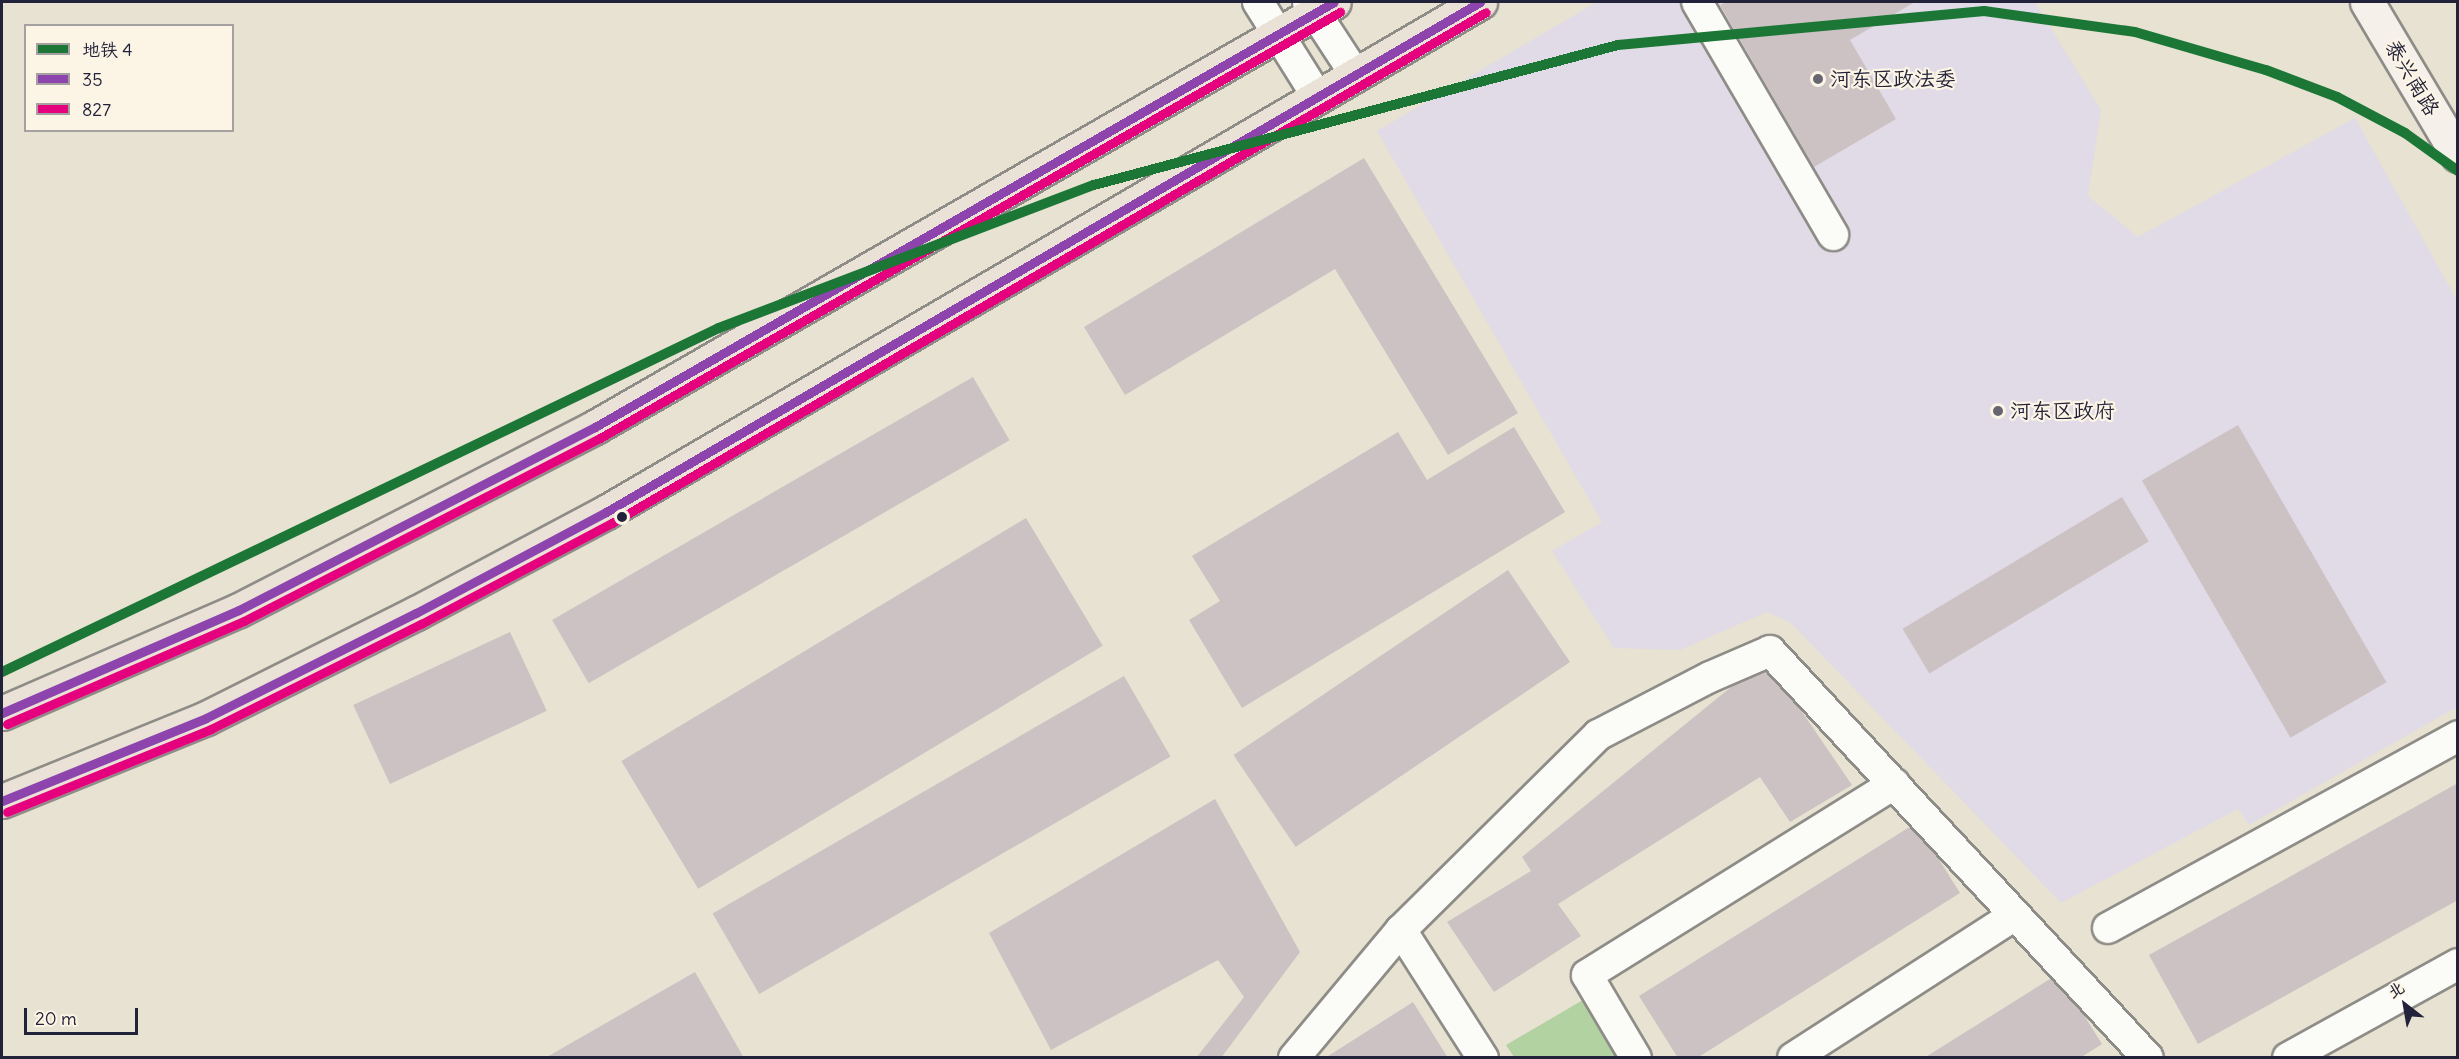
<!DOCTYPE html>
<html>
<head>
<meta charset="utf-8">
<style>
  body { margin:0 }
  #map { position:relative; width:2459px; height:1059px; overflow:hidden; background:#e7e2d1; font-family:Delius,"LXGW WenKai TC",sans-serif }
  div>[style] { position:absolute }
  .built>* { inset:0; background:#e0dbe6 }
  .green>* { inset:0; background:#b2d2a2 }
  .building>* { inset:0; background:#ccc2c3; transform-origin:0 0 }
  .roads { filter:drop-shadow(2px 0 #8e8c87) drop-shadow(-2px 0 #8e8c87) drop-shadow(0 2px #8e8c87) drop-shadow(0 -2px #8e8c87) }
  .street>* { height:30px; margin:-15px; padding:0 15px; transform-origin:15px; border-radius:15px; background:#fbfbf8 }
  .secondary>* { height:33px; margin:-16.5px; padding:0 16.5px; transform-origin:16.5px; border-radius:16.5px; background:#f5f0ea }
  .primary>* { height:33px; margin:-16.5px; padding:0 16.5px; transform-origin:16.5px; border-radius:16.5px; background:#eae2d6 }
  .bus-1>* { height:9px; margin:-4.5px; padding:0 4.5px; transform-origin:4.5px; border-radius:4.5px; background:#8e44ad }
  .bus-2>* { height:9px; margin:-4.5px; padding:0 4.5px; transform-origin:4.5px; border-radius:4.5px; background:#e5007d }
  .metro-1>* { height:10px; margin:-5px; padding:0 5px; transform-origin:5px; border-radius:5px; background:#1c7736 }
  .dots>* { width:16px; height:16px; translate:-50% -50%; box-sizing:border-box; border:3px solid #fcf5e5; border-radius:50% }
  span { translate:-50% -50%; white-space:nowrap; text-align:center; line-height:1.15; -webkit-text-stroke:4.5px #fcf5e5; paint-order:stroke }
  .street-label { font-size:21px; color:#22223b }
  .poi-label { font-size:21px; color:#22223b }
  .left { translate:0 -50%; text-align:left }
  .frame { position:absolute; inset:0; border:3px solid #22223b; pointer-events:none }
  .legend { position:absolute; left:24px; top:24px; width:210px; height:108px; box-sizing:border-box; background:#fcf5e5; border:2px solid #a5a1a1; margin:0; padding:8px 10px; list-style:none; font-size:18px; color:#22223b }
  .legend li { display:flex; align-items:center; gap:12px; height:30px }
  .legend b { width:30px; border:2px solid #a5a1a1 }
  .north { position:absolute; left:2375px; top:975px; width:60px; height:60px; -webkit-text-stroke:4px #fcf5e5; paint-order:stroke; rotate:329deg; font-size:16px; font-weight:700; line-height:24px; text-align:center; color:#22223b }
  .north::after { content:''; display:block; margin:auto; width:21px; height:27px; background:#22223b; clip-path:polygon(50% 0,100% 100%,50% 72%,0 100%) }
  .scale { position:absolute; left:24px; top:1008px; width:114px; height:27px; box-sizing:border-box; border:3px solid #22223b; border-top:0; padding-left:8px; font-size:18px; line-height:21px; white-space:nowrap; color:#22223b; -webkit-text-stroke:4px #fcf5e5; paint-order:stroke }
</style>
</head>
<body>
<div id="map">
  <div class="built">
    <div style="clip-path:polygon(1597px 2px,2035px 2px,2101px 110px,2088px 196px,2138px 237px,2355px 118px,2457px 300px,2457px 707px,2249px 825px,2238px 809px,2061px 903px,1791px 623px,1767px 612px,1680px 650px,1614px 648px,1552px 551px,1602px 522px,1377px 131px)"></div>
  </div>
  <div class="green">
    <div style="clip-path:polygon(1588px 997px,1626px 1057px,1514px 1057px,1506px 1045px)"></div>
  </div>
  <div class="building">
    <div style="clip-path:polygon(1727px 2px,1915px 2px,1850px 40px,1896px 119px,1814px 167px,1720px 5px)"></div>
    <div style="clip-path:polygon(1364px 158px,1518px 413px,1448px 455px,1335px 269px,1125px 395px,1084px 327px)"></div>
    <div style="left:973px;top:377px;width:73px;height:486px;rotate:60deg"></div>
    <div style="left:2238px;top:425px;width:297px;height:111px;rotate:60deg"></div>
    <div style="clip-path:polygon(1514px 427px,1565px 512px,1242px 708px,1189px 620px,1220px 601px,1192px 556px,1398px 432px,1427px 480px)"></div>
    <div style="left:2122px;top:497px;width:52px;height:256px;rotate:59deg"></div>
    <div style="left:1026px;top:518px;width:149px;height:472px;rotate:59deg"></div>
    <div style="left:1508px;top:570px;width:111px;height:331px;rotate:56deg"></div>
    <div style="left:510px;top:632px;width:87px;height:173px;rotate:65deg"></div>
    <div style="clip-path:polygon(1770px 665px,1852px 785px,1790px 822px,1760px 777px,1558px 904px,1581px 936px,1494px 992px,1447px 922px,1531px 871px,1522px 857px,1736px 683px)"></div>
    <div style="left:1124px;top:676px;width:93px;height:475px;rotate:60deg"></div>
    <div style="clip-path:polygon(2458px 783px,2458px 900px,2198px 1044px,2149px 955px)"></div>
    <div style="clip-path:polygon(1215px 799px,1300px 952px,1221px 1058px,1196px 1058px,1244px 997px,1218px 960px,1051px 1050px,989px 933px)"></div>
    <div style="clip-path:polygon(1916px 823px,1960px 893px,1697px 1058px,1678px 1058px,1639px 996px)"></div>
    <div style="clip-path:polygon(695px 972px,744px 1058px,545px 1058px)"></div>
    <div style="clip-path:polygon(2058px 974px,2102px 1044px,2080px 1058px,1924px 1058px)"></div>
    <div style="clip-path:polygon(1413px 1002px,1448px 1058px,1325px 1058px)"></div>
  </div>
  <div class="roads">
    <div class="street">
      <div style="left:1258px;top:2px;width:111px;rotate:57.9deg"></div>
      <div style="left:1308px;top:2px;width:86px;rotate:56.9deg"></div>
      <div style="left:1697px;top:2px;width:270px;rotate:59.7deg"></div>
      <div style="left:2108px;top:928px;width:399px;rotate:-28.7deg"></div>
      <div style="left:1401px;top:930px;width:152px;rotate:57.4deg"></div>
      <div style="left:1294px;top:1058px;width:167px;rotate:-50.1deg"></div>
      <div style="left:1401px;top:930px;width:277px;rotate:-44.7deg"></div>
      <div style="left:1598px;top:735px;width:126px;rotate:-27.4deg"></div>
      <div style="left:1710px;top:677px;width:65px;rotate:-23.4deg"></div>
      <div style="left:1770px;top:651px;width:555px;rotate:47.12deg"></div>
      <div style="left:1636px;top:1058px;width:96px;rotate:-120.6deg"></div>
      <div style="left:1587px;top:975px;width:362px;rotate:-31.9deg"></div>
      <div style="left:1793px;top:1058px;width:264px;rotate:-32.8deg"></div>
      <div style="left:2288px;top:1058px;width:194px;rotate:-28.9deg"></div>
    </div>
    <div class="secondary">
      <div style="left:2367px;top:2px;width:178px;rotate:59.3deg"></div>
    </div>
    <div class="primary">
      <div style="left:2px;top:713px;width:258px;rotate:-23.5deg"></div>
      <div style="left:239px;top:610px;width:400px;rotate:-27.2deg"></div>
      <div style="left:595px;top:427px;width:852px;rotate:-29.9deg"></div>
      <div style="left:2px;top:801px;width:220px;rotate:-22.1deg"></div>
      <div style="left:206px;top:718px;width:235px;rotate:-26.6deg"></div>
      <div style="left:416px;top:613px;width:215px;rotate:-28deg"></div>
      <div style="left:606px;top:512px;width:1012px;rotate:-30.26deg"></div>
    </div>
  </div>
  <div class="bus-1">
    <div style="left:2px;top:713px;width:258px;rotate:-23.5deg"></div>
    <div style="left:239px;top:610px;width:400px;rotate:-27.2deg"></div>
    <div style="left:595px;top:427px;width:852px;rotate:-29.9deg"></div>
    <div style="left:2px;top:801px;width:220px;rotate:-22.1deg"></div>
    <div style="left:206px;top:718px;width:235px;rotate:-26.6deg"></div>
    <div style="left:416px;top:613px;width:215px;rotate:-28deg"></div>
    <div style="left:606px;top:512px;width:1012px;rotate:-30.26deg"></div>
  </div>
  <div class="bus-2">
    <div style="left:7px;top:724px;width:258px;rotate:-23.5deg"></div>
    <div style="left:244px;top:621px;width:400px;rotate:-27.2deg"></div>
    <div style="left:600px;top:438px;width:854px;rotate:-29.93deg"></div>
    <div style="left:7px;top:812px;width:220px;rotate:-22.1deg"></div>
    <div style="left:211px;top:729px;width:235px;rotate:-26.6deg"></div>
    <div style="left:421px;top:624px;width:216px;rotate:-27.9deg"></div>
    <div style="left:612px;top:523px;width:1012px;rotate:-30.31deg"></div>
  </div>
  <div class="metro-1">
    <div style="left:2px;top:672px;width:795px;rotate:-25.63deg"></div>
    <div style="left:719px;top:328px;width:401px;rotate:-20.9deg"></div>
    <div style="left:1094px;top:185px;width:542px;rotate:-14.96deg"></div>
    <div style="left:1618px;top:45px;width:368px;rotate:-5.3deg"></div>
    <div style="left:1984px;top:11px;width:152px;rotate:7.9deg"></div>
    <div style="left:2135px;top:32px;width:136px;rotate:16.2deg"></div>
    <div style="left:2266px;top:70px;width:76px;rotate:20.8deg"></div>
    <div style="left:2337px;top:97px;width:77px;rotate:27.9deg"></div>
    <div style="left:2405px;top:133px;width:65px;rotate:35.6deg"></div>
  </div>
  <div class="dots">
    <div style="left:1818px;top:79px;background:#676570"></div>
    <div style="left:1998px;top:411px;background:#676570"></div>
    <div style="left:622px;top:517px;background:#22223b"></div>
  </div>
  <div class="street-label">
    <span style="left:2412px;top:78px;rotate:59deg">泰兴南路</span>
  </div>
  <div class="poi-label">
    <span class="left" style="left:1830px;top:79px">河东区政法委</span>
    <span class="left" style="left:2010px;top:411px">河东区政府</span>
  </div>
  <div class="frame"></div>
  <ul class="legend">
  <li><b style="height:8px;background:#1c7736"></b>地铁 4</li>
  <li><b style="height:8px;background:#8e44ad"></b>35</li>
  <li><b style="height:8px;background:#e5007d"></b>827</li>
  </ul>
  <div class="north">北</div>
  <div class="scale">20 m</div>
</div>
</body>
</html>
